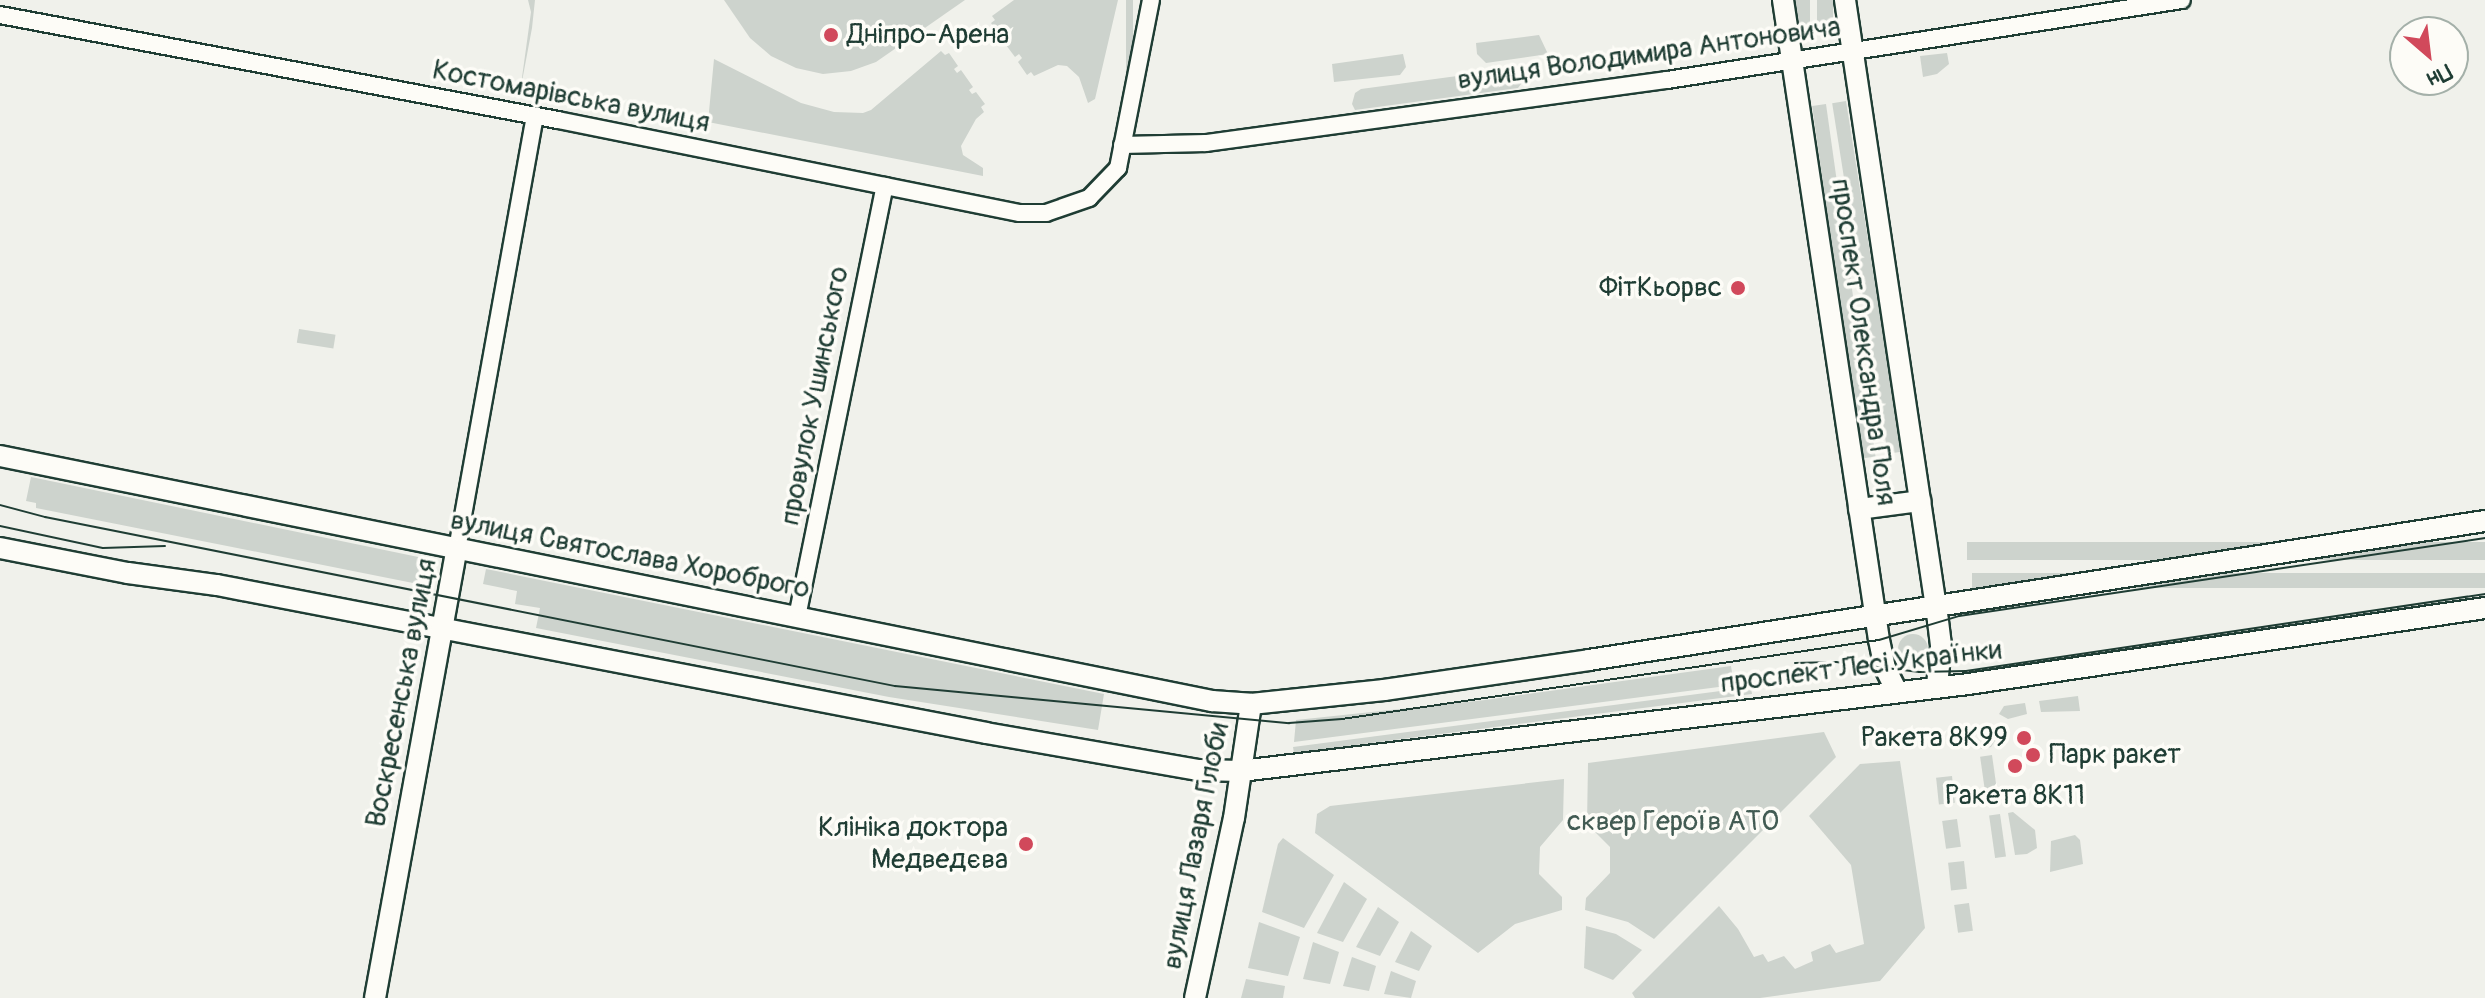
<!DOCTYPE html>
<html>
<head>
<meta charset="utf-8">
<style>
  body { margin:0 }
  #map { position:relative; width:2485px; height:998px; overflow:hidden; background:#f0f1eb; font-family:Pangolin,sans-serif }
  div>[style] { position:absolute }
  .green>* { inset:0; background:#cdd3cd; transform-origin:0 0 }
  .round { border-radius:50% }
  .roads { filter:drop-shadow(2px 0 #1f3d34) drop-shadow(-2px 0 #1f3d34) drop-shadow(0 2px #1f3d34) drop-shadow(0 -2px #1f3d34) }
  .minor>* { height:16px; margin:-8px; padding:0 8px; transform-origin:8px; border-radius:8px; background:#fdfcf7 }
  .major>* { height:20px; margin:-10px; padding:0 10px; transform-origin:10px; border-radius:10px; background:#fdfcf7 }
  .tram>* { height:2px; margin:-1px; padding:0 1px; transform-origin:1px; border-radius:1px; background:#1f3d34 }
  .dots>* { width:22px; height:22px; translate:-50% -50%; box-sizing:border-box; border:4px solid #fdfcf7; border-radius:50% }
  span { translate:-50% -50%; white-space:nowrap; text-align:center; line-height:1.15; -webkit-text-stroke:7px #fdfcf7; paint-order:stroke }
  .poi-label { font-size:28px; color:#1f3d34 }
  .left { translate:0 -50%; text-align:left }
  .right { translate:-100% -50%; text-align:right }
  .street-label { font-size:28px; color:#1f3d34 }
  .park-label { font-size:28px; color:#425b53 }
  .north { position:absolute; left:2389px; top:16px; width:80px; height:80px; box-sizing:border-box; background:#fdfcf7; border:2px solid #a4b0a9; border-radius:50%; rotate:152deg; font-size:22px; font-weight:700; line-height:32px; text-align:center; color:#1f3d34 }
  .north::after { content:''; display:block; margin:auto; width:28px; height:36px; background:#d1495b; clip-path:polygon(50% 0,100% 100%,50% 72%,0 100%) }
</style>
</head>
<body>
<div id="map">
  <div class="green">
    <div style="clip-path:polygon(528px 0,535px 0,532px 28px,520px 92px,531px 12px)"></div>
    <div style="clip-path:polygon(724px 0,965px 0,876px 62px,851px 71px,823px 74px,796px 68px,771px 56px,750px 38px)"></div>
    <div style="clip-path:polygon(1014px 0,1118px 0,1095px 99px,1088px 103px,1079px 77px,1067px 66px,1058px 65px,1034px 76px,1031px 72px,1027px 75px,1018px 62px,1022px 58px,1019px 54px,1015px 57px,1003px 41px,1008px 38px,1005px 34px,1000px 36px,991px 23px,995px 20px,992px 16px)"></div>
    <div style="left:1126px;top:0;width:7px;height:87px"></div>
    <div style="left:1794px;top:0;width:16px;height:30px"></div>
    <div style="left:1817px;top:0;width:16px;height:26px"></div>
    <div style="clip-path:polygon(1539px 35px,1548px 54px,1486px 63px,1477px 54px,1476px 43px)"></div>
    <div style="clip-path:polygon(941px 51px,945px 55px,949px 53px,958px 66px,954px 69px,957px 73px,961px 70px,973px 87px,969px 90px,972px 94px,976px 92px,985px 104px,981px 107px,984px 112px,976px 119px,961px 146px,963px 155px,983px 168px,983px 176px,708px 122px,714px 59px,801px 103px,834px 112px,863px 113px,871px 110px)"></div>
    <div style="clip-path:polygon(1947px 53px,1949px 64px,1937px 74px,1923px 77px,1920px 56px)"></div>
    <div style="clip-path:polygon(1403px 54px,1406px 67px,1400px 75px,1334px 82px,1332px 64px)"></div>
    <div style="clip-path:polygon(1509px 69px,1522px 74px,1524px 80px,1518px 88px,1355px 110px,1352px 104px,1355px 93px,1361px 89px)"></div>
    <div style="left:1846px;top:101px;width:355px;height:14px;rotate:81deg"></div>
    <div style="left:1826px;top:104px;width:356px;height:14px;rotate:82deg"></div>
    <div style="left:299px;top:329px;width:37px;height:14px;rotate:9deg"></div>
    <div style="clip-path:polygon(31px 477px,428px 559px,423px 585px,36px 508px,36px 503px,26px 501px)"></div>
    <div style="left:2485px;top:542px;width:18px;height:518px;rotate:90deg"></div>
    <div style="clip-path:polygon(486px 569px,1104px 694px,1098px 730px,889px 697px,536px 628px,540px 608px,515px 604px,517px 591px,483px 584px)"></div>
    <div style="left:2485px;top:573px;width:15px;height:513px;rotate:90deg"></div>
    <div class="round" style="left:1898px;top:634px;width:30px;height:30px"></div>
    <div style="clip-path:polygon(1731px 666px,1734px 685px,1294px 742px,1296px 720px,1485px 700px)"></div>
    <div style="clip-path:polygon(1751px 687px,1752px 694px,1294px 753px,1293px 747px)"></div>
    <div style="clip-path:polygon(2078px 696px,2080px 711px,2041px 712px,2039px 701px)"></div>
    <div style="clip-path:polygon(2025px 703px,2027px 714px,2008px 719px,1999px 714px,2004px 706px)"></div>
    <div style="clip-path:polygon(1991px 725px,2001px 731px,1991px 747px,1981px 749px,1979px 745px)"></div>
    <div style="clip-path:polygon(1824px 732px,1836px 757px,1654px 939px,1628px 922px,1585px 910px,1586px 898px,1610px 873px,1610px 847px,1587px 824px,1588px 763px)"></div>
    <div style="left:1992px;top:755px;width:34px;height:12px;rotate:82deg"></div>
    <div style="clip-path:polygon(1900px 761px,1925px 928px,1880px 981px,1760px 998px,1635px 998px,1632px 993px,1719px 906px,1738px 929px,1754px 957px,1763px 954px,1768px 962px,1784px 956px,1795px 969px,1813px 961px,1811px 952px,1830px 944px,1836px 953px,1864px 944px,1851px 865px,1809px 816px,1860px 764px)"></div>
    <div style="left:1952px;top:776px;width:27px;height:16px;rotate:84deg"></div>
    <div style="clip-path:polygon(1564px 779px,1563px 820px,1540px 847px,1539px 874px,1562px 897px,1562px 910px,1515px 924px,1478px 953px,1315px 833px,1317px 814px,1330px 806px)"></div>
    <div style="clip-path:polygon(2013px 812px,2035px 830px,2037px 848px,2027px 854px,2015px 855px,2008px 813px)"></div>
    <div style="left:2000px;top:814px;width:43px;height:11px;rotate:82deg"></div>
    <div style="left:1957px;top:819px;width:28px;height:15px;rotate:82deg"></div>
    <div style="clip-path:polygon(2075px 835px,2080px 840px,2083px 864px,2050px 872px,2051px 841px)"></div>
    <div style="clip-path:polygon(1283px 838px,1334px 875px,1304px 928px,1262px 912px,1278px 844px)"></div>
    <div style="left:1964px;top:861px;width:28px;height:16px;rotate:84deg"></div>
    <div style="clip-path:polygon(1344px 882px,1367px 899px,1343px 942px,1317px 933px)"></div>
    <div style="left:1969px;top:903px;width:28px;height:15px;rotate:82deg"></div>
    <div style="clip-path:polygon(1378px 907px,1399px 922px,1380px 956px,1356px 947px)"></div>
    <div style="clip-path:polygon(1259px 922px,1300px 937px,1288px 976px,1248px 968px)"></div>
    <div style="clip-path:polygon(1586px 926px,1616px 934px,1642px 950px,1613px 980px,1584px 968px)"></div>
    <div style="clip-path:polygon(1411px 931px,1432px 946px,1419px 971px,1395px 962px)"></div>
    <div style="clip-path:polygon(1313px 942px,1339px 952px,1330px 984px,1303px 979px)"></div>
    <div style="clip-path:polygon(1352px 957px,1376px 966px,1369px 991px,1343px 986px)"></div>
    <div style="clip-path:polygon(1391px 971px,1416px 981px,1411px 998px,1384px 994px)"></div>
    <div style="clip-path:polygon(1246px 979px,1285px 986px,1283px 998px,1241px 998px)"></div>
  </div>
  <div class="roads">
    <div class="minor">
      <div style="left:0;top:15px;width:568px;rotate:10.66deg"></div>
      <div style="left:558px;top:120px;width:471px;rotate:11.4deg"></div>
      <div style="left:1020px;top:213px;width:26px"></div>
      <div style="left:1046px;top:213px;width:46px;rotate:-19.2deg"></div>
      <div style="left:1089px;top:198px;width:42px;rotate:-46deg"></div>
      <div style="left:1118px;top:168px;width:171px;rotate:-78.9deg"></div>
      <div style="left:1122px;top:145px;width:84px;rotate:-1.4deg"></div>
      <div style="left:1206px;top:143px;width:465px;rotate:-7.8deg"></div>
      <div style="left:1667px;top:80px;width:521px;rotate:-8.83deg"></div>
      <div style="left:457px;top:549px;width:440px;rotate:-79.8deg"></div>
      <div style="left:797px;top:617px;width:440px;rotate:-78.5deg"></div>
    </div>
    <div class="major">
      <div style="left:1783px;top:0;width:647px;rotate:81.47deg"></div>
      <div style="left:1879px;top:640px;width:29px;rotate:78deg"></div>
      <div style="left:1885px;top:668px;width:25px;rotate:63deg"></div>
      <div style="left:1845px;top:0;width:628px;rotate:81.48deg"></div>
      <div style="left:1938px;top:621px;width:26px;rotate:83deg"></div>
      <div style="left:1941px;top:647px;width:39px;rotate:96deg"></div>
      <div style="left:0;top:456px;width:1237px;rotate:11.43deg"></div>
      <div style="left:1212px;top:701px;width:39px;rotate:4deg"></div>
      <div style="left:1251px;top:704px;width:134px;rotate:-6deg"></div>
      <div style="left:1384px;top:690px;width:207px;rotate:-8.3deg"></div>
      <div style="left:1589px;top:660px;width:907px;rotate:-8.82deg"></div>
      <div style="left:1859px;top:509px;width:62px;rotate:-7.5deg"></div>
      <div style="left:0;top:548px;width:130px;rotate:11.1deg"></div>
      <div style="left:128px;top:573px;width:90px;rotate:7.7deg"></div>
      <div style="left:217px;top:585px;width:783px;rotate:10.89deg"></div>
      <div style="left:986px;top:733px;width:216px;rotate:9.9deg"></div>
      <div style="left:1199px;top:770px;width:42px;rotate:1.4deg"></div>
      <div style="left:1241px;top:771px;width:732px;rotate:-6.82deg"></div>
      <div style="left:1968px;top:684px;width:523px;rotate:-8.36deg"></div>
      <div style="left:375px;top:998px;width:456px;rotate:-79.7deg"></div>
      <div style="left:1195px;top:998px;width:184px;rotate:-77.8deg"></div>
      <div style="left:1234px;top:818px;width:115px;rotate:-81.5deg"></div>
    </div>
  </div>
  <div class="tram">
    <div style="left:0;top:505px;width:47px;rotate:14.9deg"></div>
    <div style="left:45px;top:517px;width:867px;rotate:11.25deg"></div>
    <div style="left:895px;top:686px;width:396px;rotate:5.4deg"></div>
    <div style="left:1289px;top:723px;width:53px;rotate:-4.3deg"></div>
    <div style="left:1342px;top:719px;width:543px;rotate:-8.37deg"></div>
    <div style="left:1879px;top:640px;width:84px;rotate:-16.7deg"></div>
    <div style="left:1959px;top:616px;width:532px;rotate:-8.43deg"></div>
    <div style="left:0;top:526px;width:105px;rotate:12.1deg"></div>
    <div style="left:103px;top:548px;width:62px;rotate:-1.8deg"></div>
    <div style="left:1795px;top:663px;width:41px;rotate:-1.4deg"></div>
    <div style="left:1836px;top:662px;width:84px;rotate:6.9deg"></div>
    <div style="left:1919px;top:672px;width:47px;rotate:-1.2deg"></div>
    <div style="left:1966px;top:671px;width:525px;rotate:-8.44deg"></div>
  </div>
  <div class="dots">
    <div style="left:831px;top:35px;background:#d1495b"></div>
    <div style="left:1738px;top:288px;background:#d1495b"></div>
    <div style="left:2024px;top:738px;background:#d1495b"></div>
    <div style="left:2033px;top:755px;background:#d1495b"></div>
    <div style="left:2015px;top:766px;background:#d1495b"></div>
    <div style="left:1026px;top:844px;background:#d1495b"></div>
  </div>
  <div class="poi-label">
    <span class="left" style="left:847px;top:35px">Дніпро-Арена</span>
    <span class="right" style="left:1722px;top:288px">ФiтКьорвс</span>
    <span class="right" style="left:2008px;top:738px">Ракета 8К99</span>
    <span class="left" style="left:2049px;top:755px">Парк ракет</span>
    <span style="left:2015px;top:796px">Ракета 8К11</span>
    <span class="right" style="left:1008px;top:844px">Клініка доктора<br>Медведєва</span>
  </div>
  <div class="street-label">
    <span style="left:1649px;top:54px;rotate:-8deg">вулиця Володимира Антоновича</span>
    <span style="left:571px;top:97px;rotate:11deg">Костомарівська вулиця</span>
    <span style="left:1863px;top:342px;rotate:82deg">проспект Олександра Поля</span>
    <span style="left:815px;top:396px;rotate:-79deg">провулок Ушинського</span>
    <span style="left:630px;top:555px;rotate:11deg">вулиця Святослава Хороброго</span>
    <span style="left:1861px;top:667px;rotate:-7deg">проспект Лесі Українки</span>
    <span style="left:402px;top:693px;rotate:-79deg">Воскресенська вулиця</span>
    <span style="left:1196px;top:846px;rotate:-79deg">вулиця Лазаря Глоби</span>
  </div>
  <div class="park-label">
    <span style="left:1673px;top:822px">сквер Героїв АТО</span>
  </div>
  <div class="north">Пн</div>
</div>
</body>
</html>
